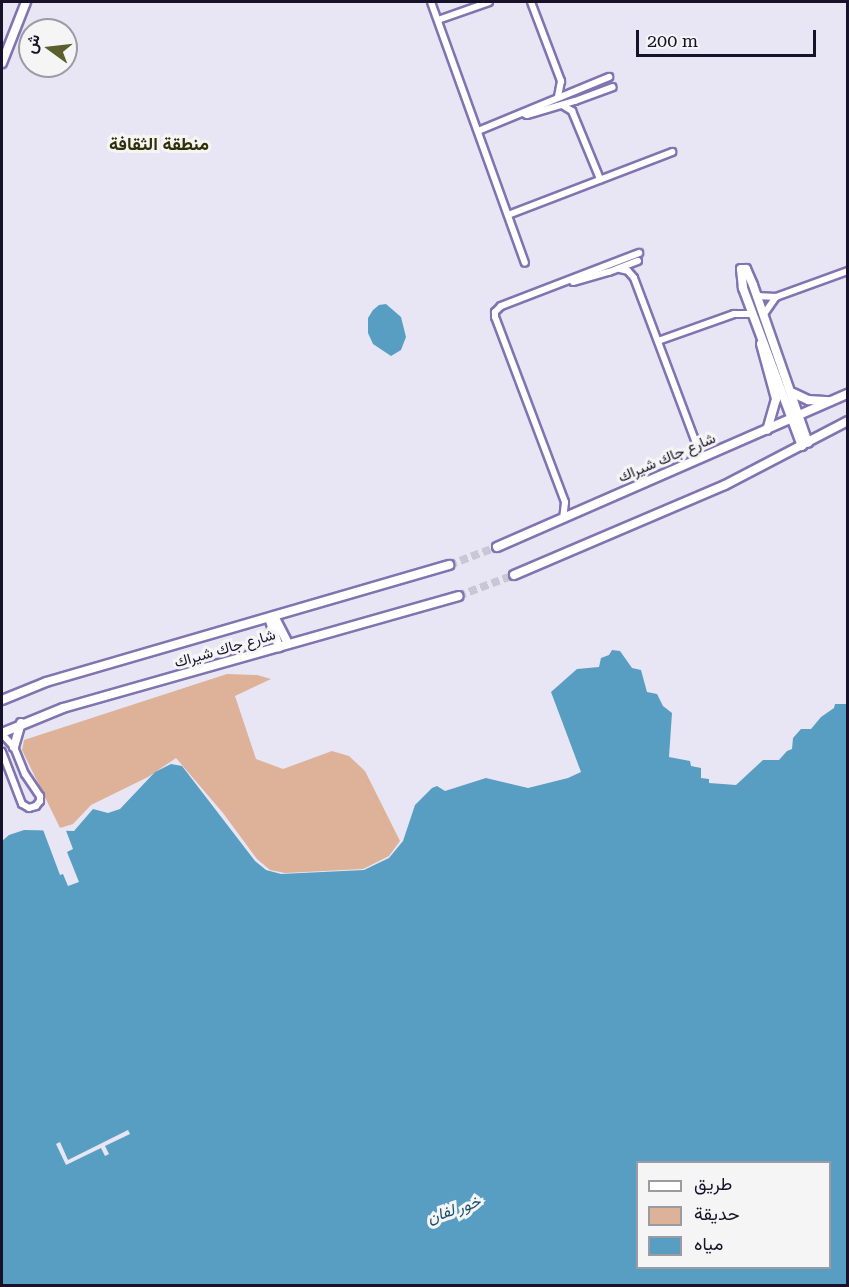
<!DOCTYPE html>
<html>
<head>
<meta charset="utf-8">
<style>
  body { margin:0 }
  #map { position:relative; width:849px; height:1287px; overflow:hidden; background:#e8e6f4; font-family:"Roboto Serif",Vazirmatn,serif }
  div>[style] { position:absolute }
  .green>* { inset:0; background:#ddb298 }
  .water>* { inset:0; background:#589ec2 }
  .pier>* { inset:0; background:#e8e6f4 }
  .tertiary-tunnel>* { height:8px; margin-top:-4px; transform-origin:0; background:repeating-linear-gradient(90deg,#c9c6d6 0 8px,transparent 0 12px) }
  .roads { filter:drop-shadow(2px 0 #8074b1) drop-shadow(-2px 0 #8074b1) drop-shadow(0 2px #8074b1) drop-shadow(0 -2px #8074b1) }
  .minor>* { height:6px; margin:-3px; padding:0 3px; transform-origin:3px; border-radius:3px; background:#fff }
  .tertiary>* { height:8px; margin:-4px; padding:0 4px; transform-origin:4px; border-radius:4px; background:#fff }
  span { translate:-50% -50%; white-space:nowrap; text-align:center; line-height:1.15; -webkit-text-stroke:6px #f5f5f5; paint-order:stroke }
  .street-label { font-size:15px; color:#171129 }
  .water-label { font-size:16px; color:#19506a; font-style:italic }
  .quarter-label { font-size:18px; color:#2e3006; font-weight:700 }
  .frame { position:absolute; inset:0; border:3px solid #171129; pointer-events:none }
  .legend { position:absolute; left:636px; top:1161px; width:195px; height:108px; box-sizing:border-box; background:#f5f5f5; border:2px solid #9c9aa3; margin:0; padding:8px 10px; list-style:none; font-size:18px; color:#171129 }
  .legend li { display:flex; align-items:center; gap:12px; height:30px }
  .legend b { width:30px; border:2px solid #9c9aa3 }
  .north { position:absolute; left:18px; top:18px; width:60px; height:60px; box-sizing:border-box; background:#f5f5f5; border:2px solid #9c9aa3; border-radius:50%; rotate:285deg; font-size:16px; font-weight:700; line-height:24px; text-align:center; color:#171129 }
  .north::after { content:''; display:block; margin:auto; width:21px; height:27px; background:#5b5f2d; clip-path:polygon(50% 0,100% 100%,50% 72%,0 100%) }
  .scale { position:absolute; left:636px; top:30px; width:180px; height:27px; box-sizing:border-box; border:3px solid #171129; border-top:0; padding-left:8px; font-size:18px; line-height:21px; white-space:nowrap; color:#171129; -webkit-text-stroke:4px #f5f5f5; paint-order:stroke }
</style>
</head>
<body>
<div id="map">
  <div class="green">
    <div style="clip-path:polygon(227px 674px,257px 675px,271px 679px,235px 696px,256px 759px,283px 769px,332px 751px,349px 756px,365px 771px,400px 841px,389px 856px,363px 869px,285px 873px,270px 870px,257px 859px,223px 813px,176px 758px,148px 777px,91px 805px,73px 824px,60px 828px,22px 750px,24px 740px)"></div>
  </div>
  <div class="water">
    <div style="clip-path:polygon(386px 304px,401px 317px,406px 337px,401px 350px,391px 356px,373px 344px,368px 333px,368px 318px,373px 310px,379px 305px)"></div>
    <div style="clip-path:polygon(evenodd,612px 650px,620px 651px,632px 668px,641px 670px,647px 692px,657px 694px,663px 706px,672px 713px,669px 757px,690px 761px,691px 766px,701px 768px,701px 778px,709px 779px,709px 783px,736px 785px,763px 760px,779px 760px,787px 751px,792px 749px,793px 738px,801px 729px,811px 729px,821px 717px,834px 708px,835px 704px,847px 704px,847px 1285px,2px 1285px,2px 841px,9px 835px,24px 830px,74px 831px,93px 809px,108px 813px,120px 809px,155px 772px,171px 764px,182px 766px,255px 861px,266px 870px,281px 874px,364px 870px,389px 858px,403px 841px,415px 805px,432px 788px,437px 786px,445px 791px,486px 778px,528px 788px,568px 778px,581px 772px,551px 692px,577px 669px,599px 667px,601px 658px,609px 655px,612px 650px,638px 1162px,830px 1162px,830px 1268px,638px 1268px,638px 1162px)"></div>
  </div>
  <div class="pier">
    <div style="clip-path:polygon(42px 827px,65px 828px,73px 849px,67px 852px,79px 882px,68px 886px,63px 874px,60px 875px)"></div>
    <div style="clip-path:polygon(128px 1130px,130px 1134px,105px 1146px,109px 1154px,105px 1156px,101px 1148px,66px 1165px,56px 1144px,60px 1142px,68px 1160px)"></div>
  </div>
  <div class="tertiary-tunnel">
    <div style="left:449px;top:565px;width:51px;rotate:-20.6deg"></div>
    <div style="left:458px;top:596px;width:60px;rotate:-20.6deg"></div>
  </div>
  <div class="roads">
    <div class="minor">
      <div style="left:431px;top:2px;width:277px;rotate:70.2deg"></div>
      <div style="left:531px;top:2px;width:85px;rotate:69.2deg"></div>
      <div style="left:561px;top:81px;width:15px;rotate:101deg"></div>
      <div style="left:438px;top:20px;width:54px;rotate:-19.4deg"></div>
      <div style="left:562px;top:105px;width:12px;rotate:31deg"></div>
      <div style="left:572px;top:111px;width:74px;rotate:67.6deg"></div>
      <div style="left:523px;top:113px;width:4px;rotate:27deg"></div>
      <div style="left:527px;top:115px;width:50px;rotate:-16.3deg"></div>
      <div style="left:575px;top:101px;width:40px;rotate:-20.2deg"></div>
      <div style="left:478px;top:131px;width:142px;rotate:-22.4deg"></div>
      <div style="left:508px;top:215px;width:176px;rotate:-21deg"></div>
      <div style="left:620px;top:269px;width:8px;rotate:14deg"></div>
      <div style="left:628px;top:271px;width:9px;rotate:49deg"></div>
      <div style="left:634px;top:278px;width:179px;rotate:69.4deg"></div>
      <div style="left:697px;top:446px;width:15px;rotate:101deg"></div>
      <div style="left:573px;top:282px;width:37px;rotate:-16deg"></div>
      <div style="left:609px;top:272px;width:31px;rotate:-21deg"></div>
      <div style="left:757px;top:296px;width:19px;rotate:3deg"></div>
      <div style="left:776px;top:297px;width:77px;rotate:-19.9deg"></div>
      <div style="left:764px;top:314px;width:21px;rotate:-55deg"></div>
      <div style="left:658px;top:341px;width:81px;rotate:-19.6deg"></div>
      <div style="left:734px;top:314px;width:19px"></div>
      <div style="left:563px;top:519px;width:17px;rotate:-83deg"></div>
      <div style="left:565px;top:502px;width:198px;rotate:-110.7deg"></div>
      <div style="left:495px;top:317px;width:5px;rotate:-90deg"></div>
      <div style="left:495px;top:312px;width:8px;rotate:-45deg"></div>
      <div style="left:501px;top:306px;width:148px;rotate:-21deg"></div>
      <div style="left:2px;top:734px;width:18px;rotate:47deg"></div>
      <div style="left:14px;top:747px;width:29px;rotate:68deg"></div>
      <div style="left:25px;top:774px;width:27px;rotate:56deg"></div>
      <div style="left:40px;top:796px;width:5px;rotate:90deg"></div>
      <div style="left:40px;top:801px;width:6px;rotate:129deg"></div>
      <div style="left:36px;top:806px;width:7px;rotate:164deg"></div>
      <div style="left:29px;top:808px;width:8px;rotate:-150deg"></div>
      <div style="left:22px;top:804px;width:56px;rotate:-111deg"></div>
    </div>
    <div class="tertiary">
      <div style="left:2px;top:63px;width:66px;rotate:-68.5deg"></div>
      <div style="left:761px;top:344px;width:57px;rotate:74.7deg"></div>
      <div style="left:776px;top:399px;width:32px;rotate:106deg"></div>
      <div style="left:793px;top:393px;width:17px;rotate:25deg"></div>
      <div style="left:808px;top:400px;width:22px;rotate:3deg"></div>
      <div style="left:802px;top:446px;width:169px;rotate:-110.5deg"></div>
      <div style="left:743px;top:288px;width:19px;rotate:-96deg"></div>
      <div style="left:741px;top:269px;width:5px"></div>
      <div style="left:746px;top:269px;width:17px;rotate:66deg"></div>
      <div style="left:753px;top:285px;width:167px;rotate:70.8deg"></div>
      <div style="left:497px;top:547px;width:383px;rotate:-23.6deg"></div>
      <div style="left:514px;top:575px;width:229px;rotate:-23.1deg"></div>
      <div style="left:725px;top:485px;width:139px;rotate:-27.5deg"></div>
      <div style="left:274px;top:616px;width:31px;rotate:63deg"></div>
      <div style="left:269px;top:618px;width:31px;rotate:71deg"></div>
      <div style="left:2px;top:700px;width:48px;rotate:-22.2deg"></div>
      <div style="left:46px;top:682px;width:420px;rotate:-16.2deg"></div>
      <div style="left:2px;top:733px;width:66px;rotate:-22.3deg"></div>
      <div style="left:63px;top:708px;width:411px;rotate:-15.8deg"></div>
      <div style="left:14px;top:747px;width:25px;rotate:-74deg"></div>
    </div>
  </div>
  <div class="street-label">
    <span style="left:667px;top:458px;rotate:-23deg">شارع جاك شيراك</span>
    <span style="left:225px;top:649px;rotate:-16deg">شارع جاك شيراك</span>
  </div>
  <div class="water-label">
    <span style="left:454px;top:1210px;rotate:-19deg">خور لفان</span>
  </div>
  <div class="quarter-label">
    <span style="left:159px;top:144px">منطقة الثقافة</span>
  </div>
  <div class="frame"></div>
  <ul class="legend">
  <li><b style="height:8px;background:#fff"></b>طريق</li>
  <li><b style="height:16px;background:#ddb298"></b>حديقة</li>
  <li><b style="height:16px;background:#589ec2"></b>مياه</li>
  </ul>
  <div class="north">ش</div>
  <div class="scale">200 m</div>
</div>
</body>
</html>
